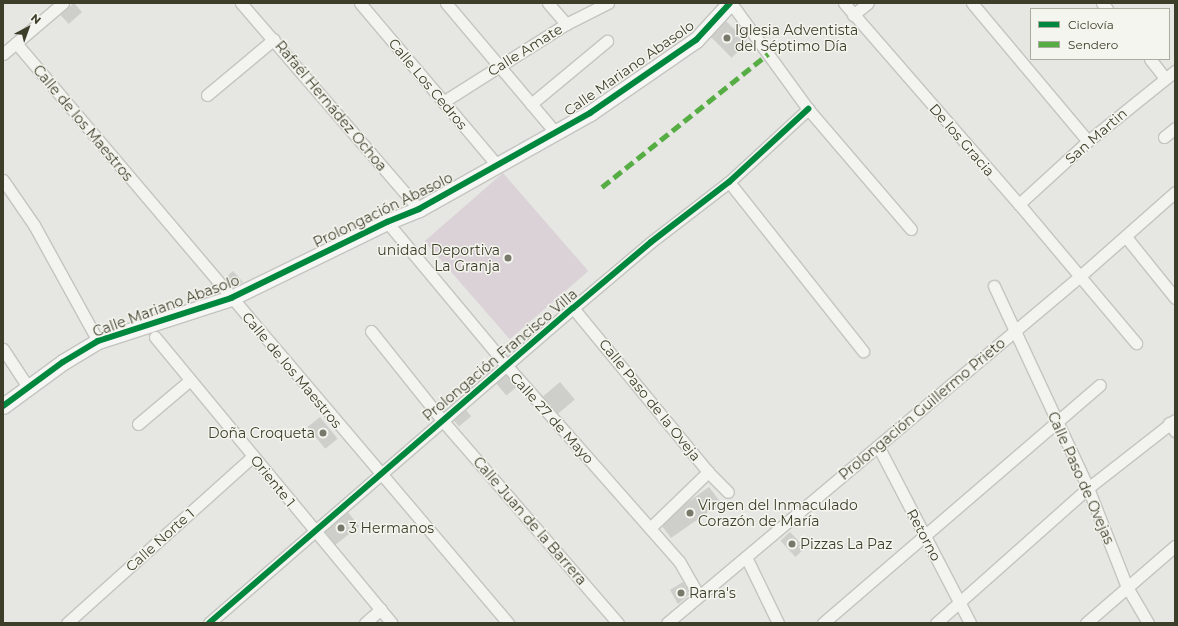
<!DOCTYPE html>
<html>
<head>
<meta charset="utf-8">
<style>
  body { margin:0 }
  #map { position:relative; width:1178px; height:626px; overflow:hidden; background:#e6e6e2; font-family:Montserrat,sans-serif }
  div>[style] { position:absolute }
  .green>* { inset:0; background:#dad2d7; transform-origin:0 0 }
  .building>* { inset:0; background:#cececa; transform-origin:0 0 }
  .roads { filter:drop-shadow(1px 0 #c4c4c0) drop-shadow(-1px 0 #c4c4c0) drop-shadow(0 1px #c4c4c0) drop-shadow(0 -1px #c4c4c0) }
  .street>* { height:11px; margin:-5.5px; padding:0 5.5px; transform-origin:5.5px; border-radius:5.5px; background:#f3f3f0 }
  .secondary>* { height:15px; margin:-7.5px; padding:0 7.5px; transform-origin:7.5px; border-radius:7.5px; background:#f6f6f5 }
  .quiet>* { height:5px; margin-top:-2.5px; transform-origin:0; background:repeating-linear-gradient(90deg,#55ad44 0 10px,transparent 0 15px) }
  .cycleway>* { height:6px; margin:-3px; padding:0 3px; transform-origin:3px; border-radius:3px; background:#00873e }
  .dots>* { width:11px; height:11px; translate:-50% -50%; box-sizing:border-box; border:2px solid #f5f5ef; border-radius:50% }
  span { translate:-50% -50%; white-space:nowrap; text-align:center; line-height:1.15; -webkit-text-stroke:3px #f5f5ef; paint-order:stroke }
  .poi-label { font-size:14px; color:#3d3e2a }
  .left { translate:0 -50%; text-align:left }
  .right { translate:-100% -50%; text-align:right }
  .street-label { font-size:14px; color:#3d3e2a }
  .frame { position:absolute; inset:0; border:4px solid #3d3e2a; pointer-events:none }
  .legend { position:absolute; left:1030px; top:8px; width:140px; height:52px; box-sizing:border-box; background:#f5f5ef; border:1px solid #abaca0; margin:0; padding:5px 7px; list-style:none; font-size:12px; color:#3d3e2a }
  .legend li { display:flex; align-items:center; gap:8px; height:20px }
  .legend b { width:20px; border:1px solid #abaca0 }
  .north { position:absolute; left:8px; top:8px; width:40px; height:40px; -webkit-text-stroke:3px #f5f5ef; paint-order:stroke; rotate:41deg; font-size:11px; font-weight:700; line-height:16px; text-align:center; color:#3d3e2a }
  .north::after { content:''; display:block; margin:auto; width:14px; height:18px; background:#3d3e2a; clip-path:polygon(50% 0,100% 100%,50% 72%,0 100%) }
</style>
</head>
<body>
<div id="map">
  <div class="green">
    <div style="left:503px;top:173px;width:130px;height:104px;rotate:49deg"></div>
  </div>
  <div class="building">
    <div style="left:74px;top:3px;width:12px;height:18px;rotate:48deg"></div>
    <div style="left:726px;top:21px;width:30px;height:22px;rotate:45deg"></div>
    <div style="clip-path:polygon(233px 271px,243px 282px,232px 287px,225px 278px)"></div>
    <div style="left:506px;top:375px;width:16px;height:13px;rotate:50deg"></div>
    <div style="left:560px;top:382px;width:23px;height:22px;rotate:50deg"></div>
    <div style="left:466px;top:410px;width:8px;height:16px;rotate:50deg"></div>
    <div style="left:320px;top:417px;width:28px;height:16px;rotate:51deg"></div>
    <div style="clip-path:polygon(709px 487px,721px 503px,671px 538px,662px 526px,681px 507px)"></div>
    <div style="left:348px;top:512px;width:18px;height:30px;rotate:52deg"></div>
    <div style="left:790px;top:532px;width:22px;height:13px;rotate:47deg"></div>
    <div style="clip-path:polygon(683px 582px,690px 594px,678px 604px,670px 590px)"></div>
  </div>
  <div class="roads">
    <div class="street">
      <div style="left:241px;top:3px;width:272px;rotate:49.2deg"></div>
      <div style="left:360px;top:3px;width:212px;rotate:49.8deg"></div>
      <div style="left:446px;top:3px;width:169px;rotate:49.8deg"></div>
      <div style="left:548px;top:3px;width:28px;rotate:49deg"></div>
      <div style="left:731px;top:3px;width:131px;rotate:54deg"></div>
      <div style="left:808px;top:109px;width:158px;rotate:49.4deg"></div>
      <div style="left:844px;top:3px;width:267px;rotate:49deg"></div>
      <div style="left:1019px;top:204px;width:182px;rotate:49.9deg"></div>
      <div style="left:972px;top:3px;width:180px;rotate:50deg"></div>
      <div style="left:1102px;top:3px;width:8px;rotate:50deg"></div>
      <div style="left:853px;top:15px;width:19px;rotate:-39deg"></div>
      <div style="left:16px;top:43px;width:761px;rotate:49.69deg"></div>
      <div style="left:3px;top:54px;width:79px;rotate:-40.4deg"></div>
      <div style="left:1150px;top:59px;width:24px;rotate:52deg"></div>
      <div style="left:207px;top:95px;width:87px;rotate:-39.9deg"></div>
      <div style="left:443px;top:102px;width:146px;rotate:-32.4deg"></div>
      <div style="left:566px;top:24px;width:47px;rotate:-26.6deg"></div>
      <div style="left:531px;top:104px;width:99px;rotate:-39.7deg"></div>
      <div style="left:1164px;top:137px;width:14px;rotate:-39deg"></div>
      <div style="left:3px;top:180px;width:55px;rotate:55.4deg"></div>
      <div style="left:34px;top:225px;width:132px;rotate:61.1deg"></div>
      <div style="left:729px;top:182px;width:216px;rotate:51.6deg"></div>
      <div style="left:1019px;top:204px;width:93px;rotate:-42.4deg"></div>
      <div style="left:1088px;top:141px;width:112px;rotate:-38.8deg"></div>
      <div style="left:387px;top:222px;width:186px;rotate:50.2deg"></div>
      <div style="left:506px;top:365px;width:261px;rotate:48.6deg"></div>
      <div style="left:679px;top:561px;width:40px;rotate:60.3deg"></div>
      <div style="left:1126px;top:237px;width:78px;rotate:51.2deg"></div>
      <div style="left:994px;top:286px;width:223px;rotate:65deg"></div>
      <div style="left:1088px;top:488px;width:106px;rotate:68.5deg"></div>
      <div style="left:1127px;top:587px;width:42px;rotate:59.7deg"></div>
      <div style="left:573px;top:308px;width:212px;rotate:50.5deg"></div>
      <div style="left:708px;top:472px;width:28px;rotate:45deg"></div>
      <div style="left:371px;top:331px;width:114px;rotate:51.4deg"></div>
      <div style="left:442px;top:420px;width:269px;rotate:49.1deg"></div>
      <div style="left:155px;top:337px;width:371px;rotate:50.4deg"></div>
      <div style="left:3px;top:349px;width:45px;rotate:56.7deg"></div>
      <div style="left:1169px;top:423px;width:10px;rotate:53deg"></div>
      <div style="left:138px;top:424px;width:68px;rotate:-40.2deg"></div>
      <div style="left:878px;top:446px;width:199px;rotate:62.5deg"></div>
      <div style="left:650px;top:528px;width:81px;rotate:-44deg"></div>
      <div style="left:746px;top:557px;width:73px;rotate:64.1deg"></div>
      <div style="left:67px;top:623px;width:250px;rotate:-41.9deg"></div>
      <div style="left:209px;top:623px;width:481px;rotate:-40.9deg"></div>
      <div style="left:573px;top:308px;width:102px;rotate:-40.2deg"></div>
      <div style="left:651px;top:242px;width:98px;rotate:-37.6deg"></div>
      <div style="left:729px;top:182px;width:108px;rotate:-42.7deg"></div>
      <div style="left:365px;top:623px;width:21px;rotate:-41deg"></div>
      <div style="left:667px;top:623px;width:538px;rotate:-40.02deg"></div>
      <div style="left:1079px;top:277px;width:128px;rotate:-41.5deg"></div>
      <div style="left:823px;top:623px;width:365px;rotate:-40.7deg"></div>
      <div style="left:936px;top:623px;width:203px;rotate:-41.6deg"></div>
      <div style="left:1088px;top:488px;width:110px;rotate:-38deg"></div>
      <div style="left:1086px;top:623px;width:118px;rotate:-40.9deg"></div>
    </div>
    <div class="secondary">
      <div style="left:3px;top:406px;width:74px;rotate:-36.3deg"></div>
      <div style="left:63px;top:362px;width:41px;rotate:-31deg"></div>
      <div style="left:98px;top:341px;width:140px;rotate:-17.9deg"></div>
      <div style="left:231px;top:298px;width:174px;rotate:-26deg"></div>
      <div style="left:387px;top:222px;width:35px;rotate:-22deg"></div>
      <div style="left:419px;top:209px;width:196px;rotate:-29.3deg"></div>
      <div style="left:590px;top:113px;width:129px;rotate:-34.6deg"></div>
      <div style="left:696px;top:40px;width:50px;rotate:-47.4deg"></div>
    </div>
  </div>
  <div class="quiet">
    <div style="left:602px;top:187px;width:213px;rotate:-38.7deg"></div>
  </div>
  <div class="cycleway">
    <div style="left:3px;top:406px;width:74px;rotate:-36.3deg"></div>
    <div style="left:63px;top:362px;width:41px;rotate:-31deg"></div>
    <div style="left:98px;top:341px;width:140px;rotate:-17.9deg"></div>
    <div style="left:231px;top:298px;width:174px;rotate:-26deg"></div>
    <div style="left:387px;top:222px;width:35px;rotate:-22deg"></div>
    <div style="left:419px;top:209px;width:196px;rotate:-29.3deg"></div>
    <div style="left:590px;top:113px;width:129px;rotate:-34.6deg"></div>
    <div style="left:696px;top:40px;width:50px;rotate:-47.4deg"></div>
    <div style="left:209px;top:623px;width:481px;rotate:-40.9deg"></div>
    <div style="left:573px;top:308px;width:102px;rotate:-40.2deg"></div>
    <div style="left:651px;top:242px;width:98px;rotate:-37.6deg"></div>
    <div style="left:729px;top:182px;width:108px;rotate:-42.7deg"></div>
  </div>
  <div class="dots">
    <div style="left:727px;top:38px;background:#78796a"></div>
    <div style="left:508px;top:258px;background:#78796a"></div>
    <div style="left:323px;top:433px;background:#78796a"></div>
    <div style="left:690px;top:513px;background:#78796a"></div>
    <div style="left:341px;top:528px;background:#78796a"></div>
    <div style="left:792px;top:544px;background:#78796a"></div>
    <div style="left:681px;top:593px;background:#78796a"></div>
  </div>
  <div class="poi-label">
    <span class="left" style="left:735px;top:38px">Iglesia Adventista<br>del Séptimo Día</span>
    <span class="right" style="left:500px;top:258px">unidad Deportiva<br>La Granja</span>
    <span class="right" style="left:315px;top:433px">Doña Croqueta</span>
    <span class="left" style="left:698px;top:513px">Virgen del Inmaculado<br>Corazón de María</span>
    <span class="left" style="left:349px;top:528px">3 Hermanos</span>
    <span class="left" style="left:800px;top:544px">Pizzas La Paz</span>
    <span class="left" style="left:689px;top:593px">Rarra's</span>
  </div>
  <div class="street-label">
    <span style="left:525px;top:50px;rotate:-32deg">Calle Amate</span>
    <span style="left:629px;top:68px;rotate:-35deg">Calle Mariano Abasolo</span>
    <span style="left:428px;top:84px;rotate:50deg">Calle Los Cedros</span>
    <span style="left:331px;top:106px;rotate:50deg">Rafaél Hernádez Ochoa</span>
    <span style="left:83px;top:123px;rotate:50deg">Calle de los Maestros</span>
    <span style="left:1096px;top:136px;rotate:-41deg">San Martin</span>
    <span style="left:962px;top:140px;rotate:49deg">De los Gracia</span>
    <span style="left:383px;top:210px;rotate:-26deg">Prolongación Abasolo</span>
    <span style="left:166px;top:306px;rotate:-20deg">Calle Mariano Abasolo</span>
    <span style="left:500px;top:355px;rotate:-40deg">Prolongación Francisco Villa</span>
    <span style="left:292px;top:370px;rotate:50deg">Calle de los Maestros</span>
    <span style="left:650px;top:400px;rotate:51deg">Calle Paso de la Oveja</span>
    <span style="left:922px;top:409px;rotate:-40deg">Prolongación Guillermo Prieto</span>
    <span style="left:552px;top:418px;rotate:48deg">Calle 27 de Mayo</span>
    <span style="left:1081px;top:478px;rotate:66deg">Calle Paso de Ovejas</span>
    <span style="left:273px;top:481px;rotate:51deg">Oriente 1</span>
    <span style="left:530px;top:521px;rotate:49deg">Calle Juan de la Barrera</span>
    <span style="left:924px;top:535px;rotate:62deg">Retorno</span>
    <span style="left:160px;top:540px;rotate:-42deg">Calle Norte 1</span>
  </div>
  <div class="frame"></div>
  <ul class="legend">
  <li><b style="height:5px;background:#00873e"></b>Ciclovía</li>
  <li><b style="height:5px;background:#55ad44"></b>Sendero</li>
  </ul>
  <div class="north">N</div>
</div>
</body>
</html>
